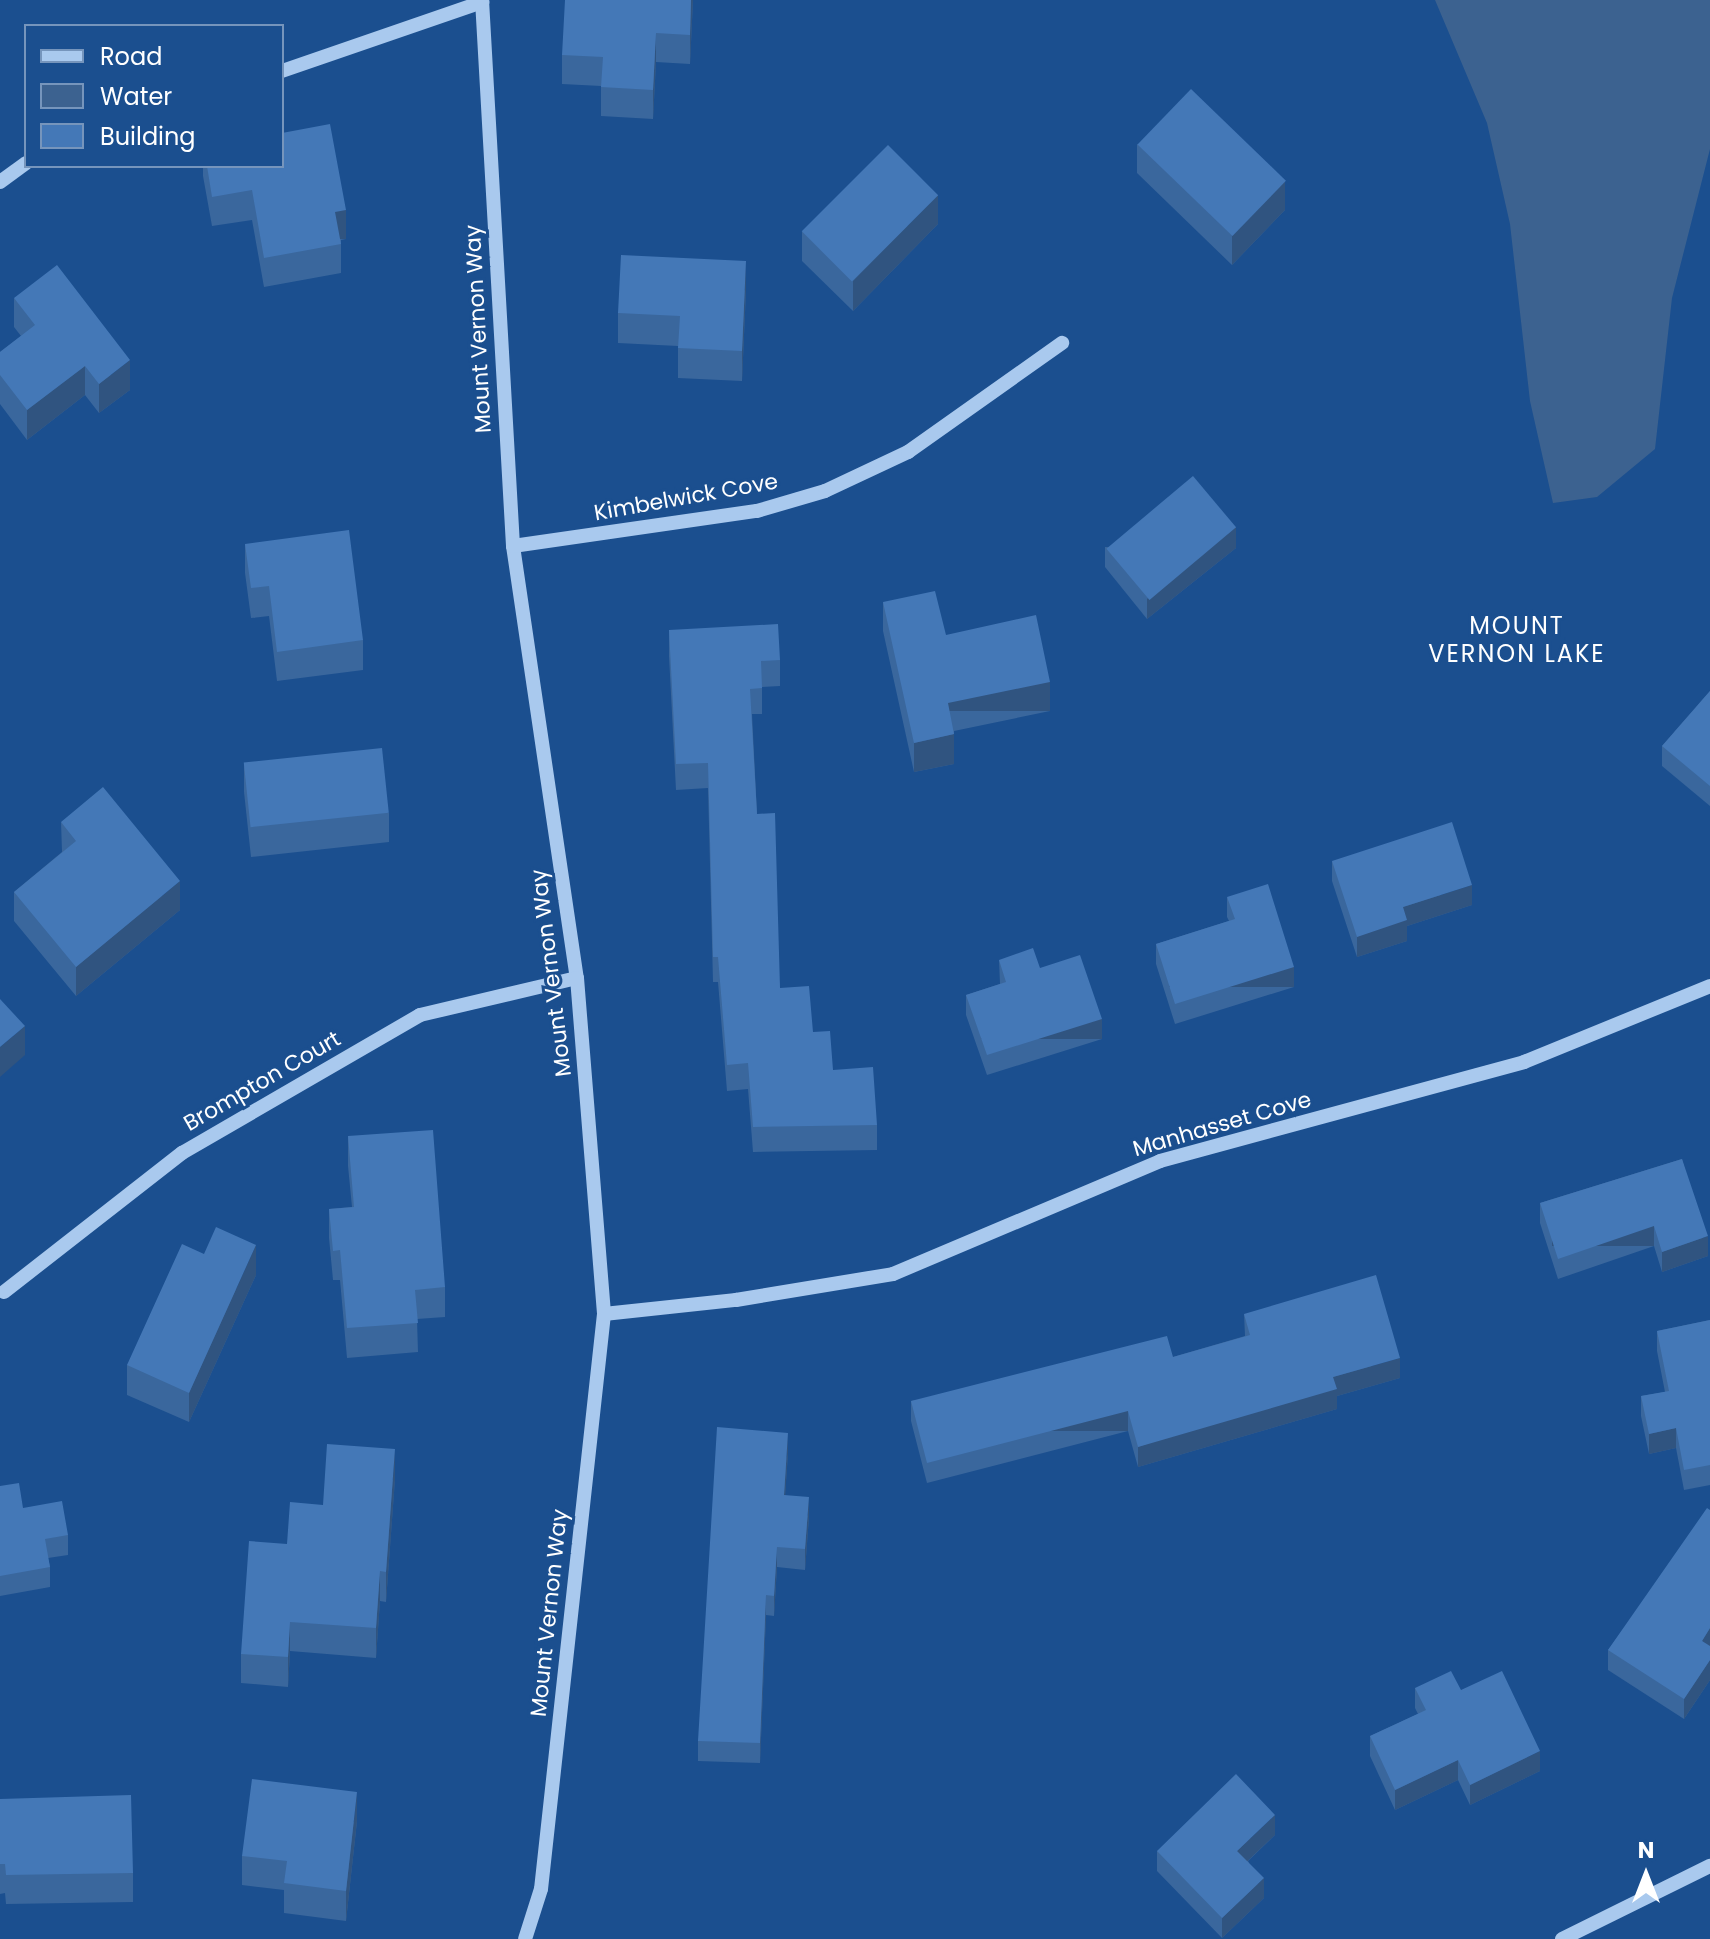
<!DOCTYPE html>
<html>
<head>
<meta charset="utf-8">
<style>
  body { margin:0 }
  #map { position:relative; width:1710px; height:1939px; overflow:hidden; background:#1b4f8f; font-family:Poppins,sans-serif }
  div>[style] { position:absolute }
  .water>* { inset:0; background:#3c6290 }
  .minor>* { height:14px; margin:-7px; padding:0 7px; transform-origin:7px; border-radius:7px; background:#a9c9ee }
  .wall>* { inset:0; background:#3a679d }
  .shaded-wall>* { inset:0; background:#305480; transform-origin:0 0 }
  .building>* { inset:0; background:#4478b7; transform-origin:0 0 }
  span { translate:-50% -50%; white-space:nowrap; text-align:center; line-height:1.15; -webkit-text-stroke:6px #1b4f8f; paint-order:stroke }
  .street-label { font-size:22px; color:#fff }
  .neighbourhood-label { font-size:24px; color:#fff; letter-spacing:2px }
  .legend { position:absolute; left:24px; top:24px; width:260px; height:144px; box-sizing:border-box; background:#1b4f8f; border:2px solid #7695bc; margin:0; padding:10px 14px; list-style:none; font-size:24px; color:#fff }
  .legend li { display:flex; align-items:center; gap:16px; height:40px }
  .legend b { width:40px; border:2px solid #7695bc }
  .north { position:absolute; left:1606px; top:1835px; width:80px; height:80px; -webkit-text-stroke:6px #1b4f8f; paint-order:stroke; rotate:0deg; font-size:22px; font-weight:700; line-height:32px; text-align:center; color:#fff }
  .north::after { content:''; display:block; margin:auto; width:28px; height:36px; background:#fff; clip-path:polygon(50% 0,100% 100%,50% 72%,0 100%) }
</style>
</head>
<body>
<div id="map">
  <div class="water">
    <div style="clip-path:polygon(1435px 0,1710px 0,1710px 149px,1672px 298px,1655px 449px,1597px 497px,1553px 503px,1530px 401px,1510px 224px,1487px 123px)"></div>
  </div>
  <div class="minor">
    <div style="left:482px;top:0;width:547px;rotate:86.75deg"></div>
    <div style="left:513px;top:546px;width:437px;rotate:81.6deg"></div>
    <div style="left:577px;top:978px;width:337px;rotate:85.4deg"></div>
    <div style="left:604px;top:1314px;width:578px;rotate:96.25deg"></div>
    <div style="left:541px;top:1889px;width:52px;rotate:107.7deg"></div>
    <div style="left:282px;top:71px;width:212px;rotate:-19deg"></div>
    <div style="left:0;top:182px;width:32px;rotate:-36deg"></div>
    <div style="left:513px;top:546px;width:246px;rotate:-8.2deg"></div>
    <div style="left:757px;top:511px;width:71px;rotate:-16.4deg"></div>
    <div style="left:825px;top:491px;width:92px;rotate:-25.2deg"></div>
    <div style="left:908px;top:452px;width:189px;rotate:-35.3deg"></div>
    <div style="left:4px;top:1292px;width:226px;rotate:-38deg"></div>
    <div style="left:182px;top:1153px;width:275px;rotate:-30.1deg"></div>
    <div style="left:420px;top:1015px;width:161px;rotate:-13.3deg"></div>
    <div style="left:604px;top:1314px;width:133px;rotate:-6.1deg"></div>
    <div style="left:736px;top:1300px;width:159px;rotate:-9.4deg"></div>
    <div style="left:893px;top:1274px;width:290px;rotate:-22.9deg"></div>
    <div style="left:1160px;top:1161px;width:377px;rotate:-15.2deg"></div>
    <div style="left:1524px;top:1062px;width:201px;rotate:-22.2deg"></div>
    <div style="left:1562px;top:1939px;width:165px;rotate:-26.3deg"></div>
  </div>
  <div class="wall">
    <div style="clip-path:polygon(693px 0,690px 64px,656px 62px,653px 119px,601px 116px,601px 86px,562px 84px,562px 55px)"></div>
    <div style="clip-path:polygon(1137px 144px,1285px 210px,1232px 265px,1137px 173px)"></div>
    <div style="clip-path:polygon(203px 166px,282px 166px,346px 239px,341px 240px,341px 273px,264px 287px,252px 220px,212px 226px,203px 176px)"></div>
    <div style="clip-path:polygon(938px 224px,853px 311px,802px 261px,802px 232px)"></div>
    <div style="clip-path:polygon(746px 290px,742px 381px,678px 378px,678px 346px,618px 343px,618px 313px)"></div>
    <div style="clip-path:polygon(14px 298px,130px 390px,99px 413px,85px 395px,27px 440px,0 404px,0 352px,21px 336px,14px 327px)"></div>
    <div style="clip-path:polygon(245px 544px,363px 640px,363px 670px,277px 681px,269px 616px,251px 618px,245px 573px)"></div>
    <div style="clip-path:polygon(1105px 547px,1236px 548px,1147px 619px,1105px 567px)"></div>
    <div style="clip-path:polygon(883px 602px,946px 635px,1050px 711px,954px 731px,954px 764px,914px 772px,883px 631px)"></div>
    <div style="clip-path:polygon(669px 630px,780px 660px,780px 686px,762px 687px,762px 714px,752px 714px,757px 814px,780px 988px,813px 1032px,833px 1070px,877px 1125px,877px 1150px,753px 1152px,748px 1089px,727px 1091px,718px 982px,713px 982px,708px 788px,676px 790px,669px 656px)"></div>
    <div style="clip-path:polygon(1710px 691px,1710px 806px,1662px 766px,1662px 746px)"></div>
    <div style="clip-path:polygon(244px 763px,389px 813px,389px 842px,251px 857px,244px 792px)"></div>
    <div style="clip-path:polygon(61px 822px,180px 910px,76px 996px,14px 921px,14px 892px,62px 852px)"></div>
    <div style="clip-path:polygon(1332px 861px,1472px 905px,1407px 926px,1407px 941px,1357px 957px,1332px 881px)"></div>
    <div style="clip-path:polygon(1227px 897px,1294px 987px,1175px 1024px,1156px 964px,1156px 944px,1229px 921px,1227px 917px)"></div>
    <div style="clip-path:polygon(999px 960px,1040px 968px,1102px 1039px,987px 1075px,966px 1015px,966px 995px,1000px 984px)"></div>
    <div style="clip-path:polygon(348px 1136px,445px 1287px,445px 1317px,417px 1319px,418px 1352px,347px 1358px,340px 1280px,333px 1280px,329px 1238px,329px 1209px,352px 1207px,348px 1166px)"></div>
    <div style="clip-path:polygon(1682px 1159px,1708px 1256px,1662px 1272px,1654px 1246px,1558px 1279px,1540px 1223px,1540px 1203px)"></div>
    <div style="clip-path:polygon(256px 1275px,189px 1422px,127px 1395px,127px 1365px)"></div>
    <div style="clip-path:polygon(1244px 1314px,1400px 1378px,1337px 1396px,1337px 1409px,1138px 1467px,1128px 1431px,927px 1483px,911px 1421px,911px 1401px,1173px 1357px,1245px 1336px)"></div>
    <div style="clip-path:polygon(1710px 1320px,1710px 1485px,1684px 1490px,1676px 1448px,1649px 1454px,1641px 1416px,1641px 1396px,1665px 1392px,1657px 1351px,1657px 1331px)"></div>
    <div style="clip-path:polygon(788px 1453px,785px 1495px,809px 1517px,805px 1570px,777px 1567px,774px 1616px,766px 1615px,760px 1763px,698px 1761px,698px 1741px)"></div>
    <div style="clip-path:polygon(395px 1479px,386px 1602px,380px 1601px,376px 1658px,290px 1651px,288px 1687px,241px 1683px,241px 1654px,287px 1544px,323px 1505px)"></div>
    <div style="clip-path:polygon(0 1486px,23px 1508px,68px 1535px,68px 1555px,48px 1558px,50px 1567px,50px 1587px,0 1596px)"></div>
    <div style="clip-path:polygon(1710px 1510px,1710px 1680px,1684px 1719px,1608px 1670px,1608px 1650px)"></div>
    <div style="clip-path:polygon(1415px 1688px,1461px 1690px,1540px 1771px,1470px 1805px,1458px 1780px,1395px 1810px,1370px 1756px,1370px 1736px,1418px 1714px,1415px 1708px)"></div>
    <div style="clip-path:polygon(0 1799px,133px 1873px,133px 1902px,6px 1904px,5px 1893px,0 1894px)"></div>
    <div style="clip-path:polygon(357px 1821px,346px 1921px,284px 1913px,284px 1890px,242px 1885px,242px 1856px)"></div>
    <div style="clip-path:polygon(1275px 1835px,1248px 1861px,1264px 1898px,1222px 1938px,1157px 1871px,1157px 1851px)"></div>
  </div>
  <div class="shaded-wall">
    <div style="clip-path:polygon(691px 0,693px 0,690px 64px,690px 35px)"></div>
    <div style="clip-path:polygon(656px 33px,656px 62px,653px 119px,653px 90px)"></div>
    <div style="clip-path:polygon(1285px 181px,1285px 210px,1232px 265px,1232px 235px)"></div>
    <div style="clip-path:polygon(938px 195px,938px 224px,853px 311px,853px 281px)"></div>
    <div style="left:346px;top:210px;width:29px;height:11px;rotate:90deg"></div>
    <div style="clip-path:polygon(746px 261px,746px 290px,742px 381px,742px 351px)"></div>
    <div style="clip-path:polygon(130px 360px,130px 390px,99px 413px,99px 384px)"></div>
    <div style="clip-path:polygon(85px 366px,85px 395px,27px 440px,27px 410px)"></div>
    <div style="clip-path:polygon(1236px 527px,1236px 548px,1147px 619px,1147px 599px)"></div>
    <div style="left:1050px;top:682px;width:29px;height:104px;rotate:90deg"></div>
    <div style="clip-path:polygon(954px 734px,954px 764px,914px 772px,914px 743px)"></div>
    <div style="clip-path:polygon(180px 881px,180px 910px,76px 996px,76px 967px)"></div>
    <div style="clip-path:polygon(1472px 885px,1472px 905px,1407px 926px,1407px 941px,1357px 957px,1357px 937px,1403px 907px)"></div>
    <div style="left:1294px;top:967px;width:20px;height:125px;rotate:90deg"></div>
    <div style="left:1102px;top:1019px;width:20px;height:121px;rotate:90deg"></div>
    <div style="clip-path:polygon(25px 1026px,25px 1055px,0 1077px,0 1047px)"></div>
    <div style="left:1654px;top:1226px;width:20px;height:102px;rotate:90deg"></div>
    <div style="clip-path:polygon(1708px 1236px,1708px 1256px,1662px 1272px,1662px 1252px)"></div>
    <div style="clip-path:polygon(256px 1245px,256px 1275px,189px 1422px,189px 1393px)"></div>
    <div style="clip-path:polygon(1400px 1358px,1400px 1378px,1337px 1396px,1337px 1409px,1138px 1467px,1138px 1447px,1333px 1377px)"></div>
    <div style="left:1128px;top:1411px;width:20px;height:208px;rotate:90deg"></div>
    <div style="clip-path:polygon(1676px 1428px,1676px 1448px,1649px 1454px,1649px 1434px)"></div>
    <div style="clip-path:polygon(788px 1433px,788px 1453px,784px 1515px,784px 1495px)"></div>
    <div style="clip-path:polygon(395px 1449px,395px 1479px,386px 1602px,386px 1572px)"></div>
    <div style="clip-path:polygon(809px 1497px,809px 1517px,805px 1570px,805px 1549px)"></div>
    <div style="clip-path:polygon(777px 1547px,777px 1567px,774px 1616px,774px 1596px)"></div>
    <div style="clip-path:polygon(380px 1571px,380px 1601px,376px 1658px,376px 1628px)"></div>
    <div style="clip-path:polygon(766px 1595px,766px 1615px,760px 1763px,760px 1743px)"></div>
    <div style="clip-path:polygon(290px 1622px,290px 1651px,288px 1687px,288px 1657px)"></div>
    <div style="clip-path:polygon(1710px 1628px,1710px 1649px,1702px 1641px)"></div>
    <div style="clip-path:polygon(1710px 1660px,1710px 1680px,1684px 1719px,1684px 1699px)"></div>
    <div style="clip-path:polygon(1540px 1751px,1540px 1771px,1470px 1805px,1470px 1785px)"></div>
    <div style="clip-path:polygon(1458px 1760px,1458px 1780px,1395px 1810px,1395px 1790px)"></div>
    <div style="clip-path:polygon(357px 1792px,357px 1821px,346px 1921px,346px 1891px)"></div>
    <div style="clip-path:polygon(1275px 1815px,1275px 1835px,1237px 1871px,1237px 1851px)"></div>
    <div style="clip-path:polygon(1264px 1878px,1264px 1898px,1222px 1938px,1222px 1918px)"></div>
  </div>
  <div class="building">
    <div style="clip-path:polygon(565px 0,691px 0,690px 35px,656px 33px,653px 90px,601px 87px,603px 57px,562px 55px)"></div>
    <div style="left:1191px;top:89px;width:132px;height:77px;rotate:44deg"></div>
    <div style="clip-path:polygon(330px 124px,346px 210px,335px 212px,341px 244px,264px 258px,252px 190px,212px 197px,207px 166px,282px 166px,282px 133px)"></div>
    <div style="left:888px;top:145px;width:71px;height:122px;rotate:45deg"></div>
    <div style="clip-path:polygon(621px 255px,746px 261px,742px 351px,678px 348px,680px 316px,618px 313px)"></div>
    <div style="clip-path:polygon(57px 265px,130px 360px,99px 384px,85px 366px,27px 410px,0 375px,0 352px,35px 325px,14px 298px)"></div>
    <div style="left:1193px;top:476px;width:67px;height:113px;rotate:50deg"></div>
    <div style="clip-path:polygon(349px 530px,363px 640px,277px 652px,269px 586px,251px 588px,245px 544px)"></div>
    <div style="clip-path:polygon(935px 591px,946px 635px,1036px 615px,1050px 682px,948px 703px,954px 734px,914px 743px,883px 602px)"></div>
    <div style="clip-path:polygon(778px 624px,780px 660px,761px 661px,762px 688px,750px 689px,757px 814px,775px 813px,780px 988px,809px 986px,813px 1032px,830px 1031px,833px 1070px,873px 1067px,877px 1125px,753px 1127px,748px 1063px,727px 1065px,718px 957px,713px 957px,708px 763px,676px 764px,669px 630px)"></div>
    <div style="clip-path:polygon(1710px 691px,1710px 786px,1662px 746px)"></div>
    <div style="left:382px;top:748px;width:65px;height:139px;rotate:84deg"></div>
    <div style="clip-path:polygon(103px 787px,180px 881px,76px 967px,14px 892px,76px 841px,61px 822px)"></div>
    <div style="clip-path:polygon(1452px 822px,1472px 885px,1403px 907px,1407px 920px,1357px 937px,1332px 861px)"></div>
    <div style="clip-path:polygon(1268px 884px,1294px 967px,1175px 1004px,1156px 944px,1235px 919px,1227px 897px)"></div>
    <div style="clip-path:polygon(1033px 948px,1040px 968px,1080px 955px,1102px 1019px,987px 1055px,966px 995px,1006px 982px,999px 960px)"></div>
    <div style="clip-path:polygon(0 999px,25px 1026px,0 1047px)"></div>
    <div style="clip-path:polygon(433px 1130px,445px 1287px,415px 1290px,418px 1323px,347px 1328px,340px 1250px,333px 1251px,329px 1209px,354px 1207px,348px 1136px)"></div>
    <div style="clip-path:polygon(1682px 1159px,1708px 1236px,1662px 1252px,1654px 1226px,1558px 1259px,1540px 1203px)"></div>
    <div style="clip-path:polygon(216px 1227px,256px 1245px,189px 1393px,127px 1365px,182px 1244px,204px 1254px)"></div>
    <div style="clip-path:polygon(1376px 1275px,1400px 1358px,1333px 1377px,1337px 1389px,1138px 1447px,1128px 1411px,927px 1463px,911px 1401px,1167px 1336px,1173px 1357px,1250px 1335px,1244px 1314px)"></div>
    <div style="clip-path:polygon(1710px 1320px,1710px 1465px,1684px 1470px,1676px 1428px,1649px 1434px,1641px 1396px,1669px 1391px,1657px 1331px)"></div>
    <div style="clip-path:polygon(717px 1427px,788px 1433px,784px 1495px,809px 1497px,805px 1549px,777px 1547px,774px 1596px,766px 1595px,760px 1743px,698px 1741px)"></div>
    <div style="clip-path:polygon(327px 1444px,395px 1449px,386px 1572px,380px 1571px,376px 1628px,290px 1622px,288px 1657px,241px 1654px,249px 1541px,287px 1544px,290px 1502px,323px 1505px)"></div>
    <div style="clip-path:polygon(19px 1483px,23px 1508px,62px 1501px,68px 1535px,45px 1539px,50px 1567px,0 1576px,0 1486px)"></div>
    <div style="clip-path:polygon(1707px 1508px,1710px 1510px,1710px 1628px,1702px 1641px,1710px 1646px,1710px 1660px,1684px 1699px,1608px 1650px)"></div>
    <div style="clip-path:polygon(1451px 1671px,1461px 1690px,1502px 1671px,1540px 1751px,1470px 1785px,1458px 1760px,1395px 1790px,1370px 1736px,1426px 1710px,1415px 1688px)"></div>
    <div style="clip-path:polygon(1236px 1774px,1275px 1815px,1237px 1851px,1264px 1878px,1222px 1918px,1157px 1851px)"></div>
    <div style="clip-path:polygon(252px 1779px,357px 1792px,346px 1891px,284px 1883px,287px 1861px,242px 1856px)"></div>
    <div style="clip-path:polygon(131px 1795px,133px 1873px,6px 1875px,5px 1864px,0 1864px,0 1799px)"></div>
  </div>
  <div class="street-label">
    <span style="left:478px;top:329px;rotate:-93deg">Mount Vernon Way</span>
    <span style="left:686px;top:497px;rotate:-10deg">Kimbelwick Cove</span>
    <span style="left:551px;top:973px;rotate:-97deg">Mount Vernon Way</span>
    <span style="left:262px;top:1081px;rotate:-30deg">Brompton Court</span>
    <span style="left:1222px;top:1124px;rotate:-16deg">Manhasset Cove</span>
    <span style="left:549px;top:1613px;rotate:-84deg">Mount Vernon Way</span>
  </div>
  <div class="neighbourhood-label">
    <span style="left:1517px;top:640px">MOUNT<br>VERNON LAKE</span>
  </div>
  <ul class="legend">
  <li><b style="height:10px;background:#a9c9ee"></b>Road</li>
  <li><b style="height:22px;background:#3c6290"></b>Water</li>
  <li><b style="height:22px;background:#4478b7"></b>Building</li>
  </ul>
  <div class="north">N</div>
</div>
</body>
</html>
